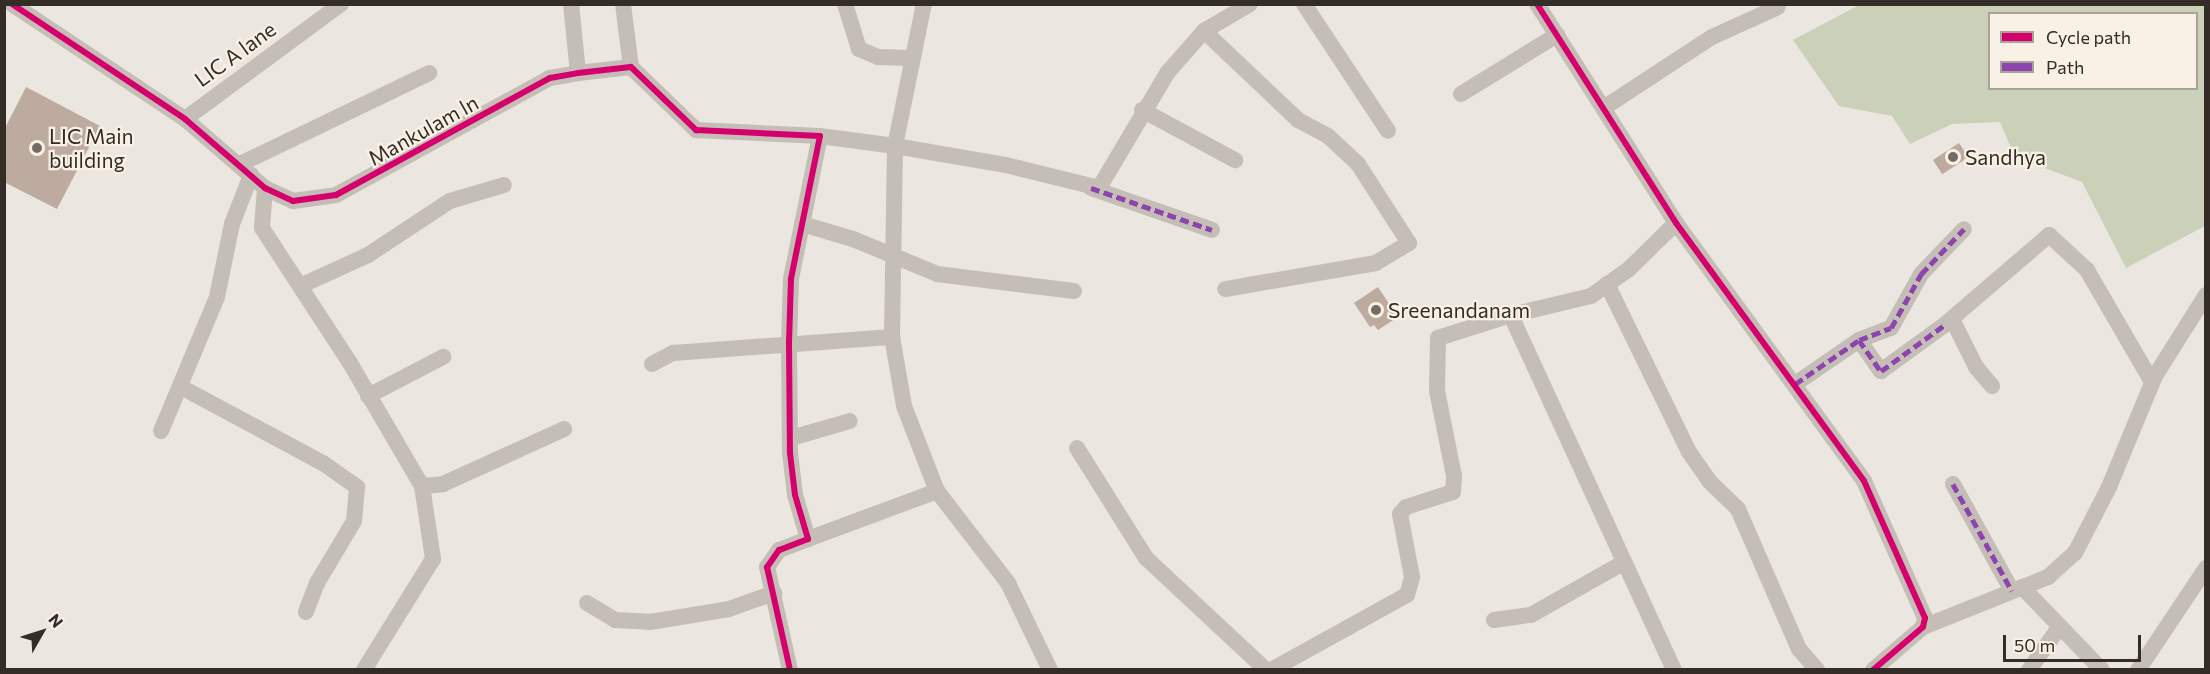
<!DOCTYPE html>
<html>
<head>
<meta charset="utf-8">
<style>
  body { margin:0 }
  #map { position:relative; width:2210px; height:674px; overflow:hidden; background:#ebe6df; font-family:Commissioner,sans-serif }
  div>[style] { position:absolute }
  .green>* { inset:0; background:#cbd1b9 }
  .building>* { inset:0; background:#beaba0; transform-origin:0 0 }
  .street>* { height:16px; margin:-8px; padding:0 8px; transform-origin:8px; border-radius:8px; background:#c4beb7 }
  .quiet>* { height:4.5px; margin-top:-2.25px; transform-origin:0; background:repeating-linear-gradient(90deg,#8e44ad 0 9px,transparent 0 13.5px) }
  .cycleway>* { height:6px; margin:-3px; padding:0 3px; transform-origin:3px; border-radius:3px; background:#d6006c }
  .dots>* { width:16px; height:16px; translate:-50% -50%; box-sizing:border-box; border:3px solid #f9f1e5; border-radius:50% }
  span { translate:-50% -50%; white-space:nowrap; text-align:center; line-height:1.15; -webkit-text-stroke:4.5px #f9f1e5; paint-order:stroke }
  .street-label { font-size:21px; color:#342c26 }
  .poi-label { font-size:21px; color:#342c26 }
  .left { translate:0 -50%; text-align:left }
  .frame { position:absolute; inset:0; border:6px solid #342c26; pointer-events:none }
  .legend { position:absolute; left:1988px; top:12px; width:210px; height:78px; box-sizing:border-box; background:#f9f1e5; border:2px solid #aaa299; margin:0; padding:8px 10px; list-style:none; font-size:18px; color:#342c26 }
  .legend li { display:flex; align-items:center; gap:12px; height:30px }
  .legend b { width:30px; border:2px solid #aaa299 }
  .north { position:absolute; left:12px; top:602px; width:60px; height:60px; -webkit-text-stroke:4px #f9f1e5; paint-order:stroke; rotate:51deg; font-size:16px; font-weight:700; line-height:24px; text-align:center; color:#342c26 }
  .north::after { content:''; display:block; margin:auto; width:21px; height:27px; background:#342c26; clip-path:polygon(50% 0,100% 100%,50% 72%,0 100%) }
  .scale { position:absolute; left:2003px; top:635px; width:138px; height:27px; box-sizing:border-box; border:3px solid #342c26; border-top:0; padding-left:8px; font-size:18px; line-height:21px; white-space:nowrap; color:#342c26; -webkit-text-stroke:4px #f9f1e5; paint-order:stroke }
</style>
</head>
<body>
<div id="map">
  <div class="green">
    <div style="clip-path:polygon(evenodd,1859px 5px,2205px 5px,2205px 226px,2126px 268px,2082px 182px,2015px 157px,2000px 122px,1952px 124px,1910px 144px,1892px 116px,1839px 106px,1793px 40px,1859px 5px,1990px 14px,2196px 14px,2196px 88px,1990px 88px,1990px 14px)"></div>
  </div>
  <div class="building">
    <div style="clip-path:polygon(26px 87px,100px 126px,57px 209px,4px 182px,4px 130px)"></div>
    <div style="left:1959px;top:143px;width:17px;height:31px;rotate:57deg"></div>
    <div style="clip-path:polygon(1378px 287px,1398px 317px,1378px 330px,1374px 325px,1370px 327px,1354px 303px)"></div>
  </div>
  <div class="street">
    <div style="left:12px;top:4px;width:208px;rotate:33.6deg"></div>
    <div style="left:185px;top:119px;width:106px;rotate:40.8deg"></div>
    <div style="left:265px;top:188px;width:31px;rotate:25deg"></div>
    <div style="left:293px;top:201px;width:43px;rotate:-7.9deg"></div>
    <div style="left:336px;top:195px;width:244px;rotate:-28.7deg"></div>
    <div style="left:550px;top:78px;width:28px;rotate:-10deg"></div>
    <div style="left:578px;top:73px;width:53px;rotate:-6.5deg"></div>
    <div style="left:631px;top:67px;width:91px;rotate:44.1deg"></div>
    <div style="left:696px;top:130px;width:124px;rotate:2.8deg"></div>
    <div style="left:820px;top:136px;width:146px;rotate:101.5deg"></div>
    <div style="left:791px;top:279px;width:63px;rotate:91.8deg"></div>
    <div style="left:789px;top:342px;width:111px;rotate:89.5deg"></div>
    <div style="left:790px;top:453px;width:42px;rotate:83.2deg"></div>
    <div style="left:795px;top:495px;width:46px;rotate:73.5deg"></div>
    <div style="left:808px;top:539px;width:31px;rotate:159deg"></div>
    <div style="left:779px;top:550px;width:21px;rotate:125deg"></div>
    <div style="left:767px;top:567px;width:106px;rotate:77.4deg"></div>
    <div style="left:571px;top:4px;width:69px;rotate:84.2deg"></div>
    <div style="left:623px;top:4px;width:64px;rotate:82.8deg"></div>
    <div style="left:845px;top:4px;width:47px;rotate:72.7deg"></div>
    <div style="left:859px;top:49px;width:21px;rotate:23deg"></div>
    <div style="left:878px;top:57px;width:32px;rotate:2deg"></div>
    <div style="left:1304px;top:4px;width:152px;rotate:56.5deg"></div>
    <div style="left:1537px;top:4px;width:259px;rotate:57.6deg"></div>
    <div style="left:1676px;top:223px;width:319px;rotate:53.9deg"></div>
    <div style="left:1864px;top:481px;width:150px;rotate:66deg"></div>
    <div style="left:1925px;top:618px;width:9px;rotate:103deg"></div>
    <div style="left:1923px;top:627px;width:66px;rotate:139.3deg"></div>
    <div style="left:1204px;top:31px;width:129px;rotate:43.4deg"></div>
    <div style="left:1298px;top:120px;width:34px;rotate:28deg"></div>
    <div style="left:1328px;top:136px;width:41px;rotate:43deg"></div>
    <div style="left:1358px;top:164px;width:94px;rotate:57.2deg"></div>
    <div style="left:1409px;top:243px;width:39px;rotate:149deg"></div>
    <div style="left:1376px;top:263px;width:153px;rotate:170.2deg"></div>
    <div style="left:1461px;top:94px;width:113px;rotate:-31.6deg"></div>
    <div style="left:1605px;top:107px;width:128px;rotate:-33.2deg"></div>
    <div style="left:1712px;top:37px;width:72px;rotate:-24.4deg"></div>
    <div style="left:1142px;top:110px;width:106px;rotate:28.3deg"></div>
    <div style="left:185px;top:119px;width:194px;rotate:-36.4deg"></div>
    <div style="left:820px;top:136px;width:76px;rotate:7.6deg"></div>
    <div style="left:895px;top:146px;width:145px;rotate:-78.5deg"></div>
    <div style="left:240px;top:164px;width:210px;rotate:-25.7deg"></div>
    <div style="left:265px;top:188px;width:40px;rotate:94.3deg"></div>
    <div style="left:262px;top:228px;width:161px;rotate:56.9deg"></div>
    <div style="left:350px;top:363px;width:143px;rotate:59.7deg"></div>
    <div style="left:422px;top:486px;width:74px;rotate:81.4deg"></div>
    <div style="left:433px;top:559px;width:131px;rotate:121.9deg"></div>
    <div style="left:1091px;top:188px;width:128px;rotate:19.1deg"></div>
    <div style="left:802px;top:224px;width:53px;rotate:16.4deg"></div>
    <div style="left:853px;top:239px;width:91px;rotate:22.6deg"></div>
    <div style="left:937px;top:274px;width:138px;rotate:7.1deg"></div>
    <div style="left:1607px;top:284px;width:187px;rotate:64deg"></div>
    <div style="left:1689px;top:452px;width:35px;rotate:55deg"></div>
    <div style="left:1709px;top:481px;width:40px;rotate:44deg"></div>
    <div style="left:1738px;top:509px;width:153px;rotate:66.5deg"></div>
    <div style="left:1799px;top:649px;width:28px;rotate:49deg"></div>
    <div style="left:300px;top:286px;width:75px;rotate:-24.5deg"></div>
    <div style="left:368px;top:255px;width:98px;rotate:-33.4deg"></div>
    <div style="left:450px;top:201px;width:56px;rotate:-16.5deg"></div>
    <div style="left:1952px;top:319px;width:54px;rotate:63.4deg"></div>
    <div style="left:1976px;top:367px;width:25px;rotate:50deg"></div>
    <div style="left:892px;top:337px;width:191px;rotate:-89.1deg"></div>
    <div style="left:895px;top:146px;width:113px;rotate:9.7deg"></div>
    <div style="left:1006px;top:165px;width:96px;rotate:13.9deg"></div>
    <div style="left:1099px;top:188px;width:135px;rotate:-59.3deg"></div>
    <div style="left:1168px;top:72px;width:55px;rotate:-48.7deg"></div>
    <div style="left:1204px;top:31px;width:53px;rotate:-30.4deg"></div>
    <div style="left:1859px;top:340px;width:34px;rotate:-21deg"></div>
    <div style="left:1891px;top:328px;width:62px;rotate:-60.9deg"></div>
    <div style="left:1921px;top:274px;width:62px;rotate:-46.3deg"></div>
    <div style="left:652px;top:364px;width:24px;rotate:-28deg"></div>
    <div style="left:673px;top:353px;width:220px;rotate:-4.2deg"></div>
    <div style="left:892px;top:337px;width:70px;rotate:80.1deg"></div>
    <div style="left:904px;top:406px;width:91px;rotate:68.8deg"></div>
    <div style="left:937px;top:491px;width:116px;rotate:52.3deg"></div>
    <div style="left:1008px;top:583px;width:97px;rotate:64.2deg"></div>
    <div style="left:1795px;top:384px;width:78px;rotate:-34.5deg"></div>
    <div style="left:1859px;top:340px;width:38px;rotate:55deg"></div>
    <div style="left:1881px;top:371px;width:77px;rotate:-36deg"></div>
    <div style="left:1943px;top:326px;width:140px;rotate:-40.6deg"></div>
    <div style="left:2049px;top:235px;width:52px;rotate:42.6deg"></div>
    <div style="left:2087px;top:270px;width:129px;rotate:59.9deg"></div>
    <div style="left:181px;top:387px;width:161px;rotate:28.2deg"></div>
    <div style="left:323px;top:463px;width:42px;rotate:35.2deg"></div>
    <div style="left:357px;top:487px;width:34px;rotate:95deg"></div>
    <div style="left:354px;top:521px;width:72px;rotate:120.8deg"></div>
    <div style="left:317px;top:583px;width:31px;rotate:111deg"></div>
    <div style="left:368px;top:396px;width:85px;rotate:-27.5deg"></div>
    <div style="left:161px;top:431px;width:145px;rotate:-67.3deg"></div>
    <div style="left:217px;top:297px;width:75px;rotate:-78.4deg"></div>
    <div style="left:232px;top:224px;width:53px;rotate:-68.8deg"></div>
    <div style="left:791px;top:438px;width:61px;rotate:-16.1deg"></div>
    <div style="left:1077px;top:448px;width:130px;rotate:57.9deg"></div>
    <div style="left:1146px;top:558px;width:164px;rotate:43deg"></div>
    <div style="left:1953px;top:484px;width:122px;rotate:61.1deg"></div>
    <div style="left:422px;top:486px;width:21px;rotate:-5deg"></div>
    <div style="left:443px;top:484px;width:133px;rotate:-24.4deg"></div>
    <div style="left:808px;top:539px;width:138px;rotate:-20.4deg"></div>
    <div style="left:2022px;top:587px;width:115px;rotate:46.1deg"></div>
    <div style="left:587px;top:603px;width:33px;rotate:31deg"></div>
    <div style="left:615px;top:620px;width:35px;rotate:3deg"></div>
    <div style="left:650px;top:622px;width:80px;rotate:-9.3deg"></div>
    <div style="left:729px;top:609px;width:48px;rotate:-19.6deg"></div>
    <div style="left:1494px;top:620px;width:37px;rotate:-8deg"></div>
    <div style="left:1531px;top:615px;width:106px;rotate:-29.5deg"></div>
    <div style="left:1923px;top:627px;width:135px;rotate:-21.8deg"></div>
    <div style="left:2048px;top:577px;width:36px;rotate:-42deg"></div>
    <div style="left:2075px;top:553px;width:74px;rotate:-62.7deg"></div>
    <div style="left:2109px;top:487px;width:120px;rotate:-67.5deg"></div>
    <div style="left:2155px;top:376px;width:96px;rotate:-57.8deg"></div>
    <div style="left:1271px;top:670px;width:155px;rotate:-28.9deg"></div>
    <div style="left:1407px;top:595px;width:19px;rotate:-74deg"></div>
    <div style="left:1412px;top:577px;width:64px;rotate:-100.8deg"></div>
    <div style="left:1400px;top:514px;width:9px;rotate:-49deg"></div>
    <div style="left:1406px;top:507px;width:49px;rotate:-17.7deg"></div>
    <div style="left:1453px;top:492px;width:16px;rotate:-86deg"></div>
    <div style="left:1454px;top:476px;width:87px;rotate:-101.3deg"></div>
    <div style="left:1437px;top:391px;width:53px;rotate:-88.9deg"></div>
    <div style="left:1438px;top:338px;width:77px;rotate:-17.5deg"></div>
    <div style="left:1674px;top:670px;width:391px;rotate:-114.7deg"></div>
    <div style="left:1511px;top:315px;width:82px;rotate:-13.4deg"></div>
    <div style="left:1591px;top:296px;width:47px;rotate:-35.4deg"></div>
    <div style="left:1629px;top:269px;width:66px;rotate:-44.4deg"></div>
    <div style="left:2029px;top:670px;width:50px;rotate:-54.7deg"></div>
    <div style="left:2138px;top:670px;width:123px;rotate:-56.3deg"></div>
  </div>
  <div class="quiet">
    <div style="left:1091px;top:188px;width:128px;rotate:19.1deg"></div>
    <div style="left:1859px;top:340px;width:34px;rotate:-21deg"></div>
    <div style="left:1891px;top:328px;width:62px;rotate:-60.9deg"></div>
    <div style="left:1921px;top:274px;width:62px;rotate:-46.3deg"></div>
    <div style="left:1795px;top:384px;width:78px;rotate:-34.5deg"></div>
    <div style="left:1859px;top:340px;width:38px;rotate:55deg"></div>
    <div style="left:1881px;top:371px;width:77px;rotate:-36deg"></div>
    <div style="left:1953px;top:484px;width:122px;rotate:61.1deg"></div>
  </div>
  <div class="cycleway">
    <div style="left:12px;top:4px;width:208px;rotate:33.6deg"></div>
    <div style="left:185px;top:119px;width:106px;rotate:40.8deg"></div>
    <div style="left:265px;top:188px;width:31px;rotate:25deg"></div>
    <div style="left:293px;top:201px;width:43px;rotate:-7.9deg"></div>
    <div style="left:336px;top:195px;width:244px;rotate:-28.7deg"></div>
    <div style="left:550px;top:78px;width:28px;rotate:-10deg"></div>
    <div style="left:578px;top:73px;width:53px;rotate:-6.5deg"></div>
    <div style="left:631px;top:67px;width:91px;rotate:44.1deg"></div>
    <div style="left:696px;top:130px;width:124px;rotate:2.8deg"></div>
    <div style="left:820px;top:136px;width:146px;rotate:101.5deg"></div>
    <div style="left:791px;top:279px;width:63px;rotate:91.8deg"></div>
    <div style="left:789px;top:342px;width:111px;rotate:89.5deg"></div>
    <div style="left:790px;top:453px;width:42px;rotate:83.2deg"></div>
    <div style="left:795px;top:495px;width:46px;rotate:73.5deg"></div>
    <div style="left:808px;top:539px;width:31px;rotate:159deg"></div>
    <div style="left:779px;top:550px;width:21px;rotate:125deg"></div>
    <div style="left:767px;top:567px;width:106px;rotate:77.4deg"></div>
    <div style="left:1537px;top:4px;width:259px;rotate:57.6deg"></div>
    <div style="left:1676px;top:223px;width:319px;rotate:53.9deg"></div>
    <div style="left:1864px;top:481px;width:150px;rotate:66deg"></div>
    <div style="left:1925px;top:618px;width:9px;rotate:103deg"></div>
    <div style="left:1923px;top:627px;width:66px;rotate:139.3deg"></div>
  </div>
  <div class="dots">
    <div style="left:37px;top:148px;background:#746d67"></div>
    <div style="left:1953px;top:157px;background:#746d67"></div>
    <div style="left:1376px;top:310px;background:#746d67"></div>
  </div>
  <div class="street-label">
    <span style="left:235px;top:54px;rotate:-36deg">LIC A lane</span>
    <span style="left:423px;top:130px;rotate:-29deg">Mankulam ln</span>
  </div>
  <div class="poi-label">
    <span class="left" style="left:49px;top:148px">LIC Main<br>building</span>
    <span class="left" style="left:1965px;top:157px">Sandhya</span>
    <span class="left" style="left:1388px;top:310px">Sreenandanam</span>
  </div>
  <div class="frame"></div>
  <ul class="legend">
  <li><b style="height:8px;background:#d6006c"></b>Cycle path</li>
  <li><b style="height:8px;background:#8e44ad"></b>Path</li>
  </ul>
  <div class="north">N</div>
  <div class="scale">50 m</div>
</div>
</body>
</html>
